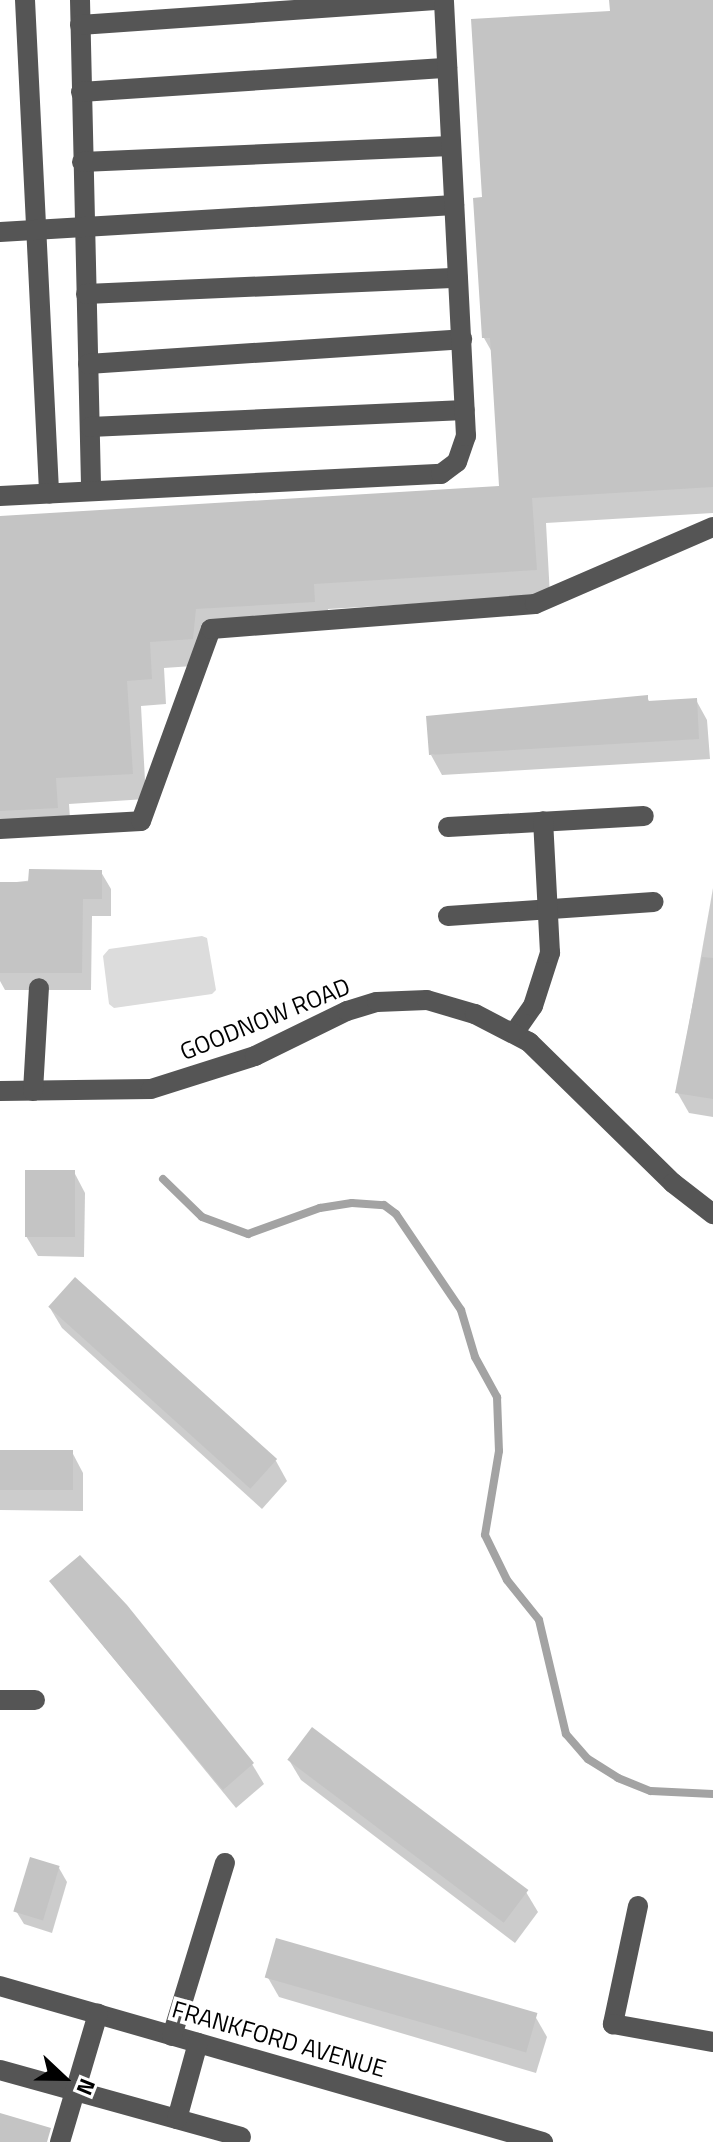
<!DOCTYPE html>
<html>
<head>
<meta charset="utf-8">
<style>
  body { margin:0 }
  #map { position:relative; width:713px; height:2142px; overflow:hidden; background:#fff; font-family:"Titillium Web",sans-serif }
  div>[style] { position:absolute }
  .green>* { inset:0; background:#dcdcdc }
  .shadow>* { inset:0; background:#0003 }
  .stream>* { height:8px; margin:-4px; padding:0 4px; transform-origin:4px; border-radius:4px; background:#a3a3a3 }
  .building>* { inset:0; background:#c4c4c4; transform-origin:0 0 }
  .minor>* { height:20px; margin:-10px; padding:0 10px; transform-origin:10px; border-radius:10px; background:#555 }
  span { translate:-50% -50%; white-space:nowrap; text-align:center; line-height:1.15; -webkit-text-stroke:8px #fff; paint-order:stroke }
  .street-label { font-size:24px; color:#000 }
  .north { position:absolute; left:24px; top:2038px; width:80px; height:80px; -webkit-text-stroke:6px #fff; paint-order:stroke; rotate:112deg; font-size:22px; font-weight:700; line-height:32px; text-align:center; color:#000 }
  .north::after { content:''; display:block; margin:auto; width:28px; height:36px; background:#000; clip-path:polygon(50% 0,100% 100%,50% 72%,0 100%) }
</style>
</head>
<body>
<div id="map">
  <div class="green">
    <div style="clip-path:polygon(202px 936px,207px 938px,216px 990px,212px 994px,114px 1008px,109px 1004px,103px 956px,109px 949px)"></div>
  </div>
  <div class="shadow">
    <div style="clip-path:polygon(611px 0,713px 0,713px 513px,546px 523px,550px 596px,328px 609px,329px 627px,209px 634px,207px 665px,164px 668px,166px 704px,141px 706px,146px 799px,69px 804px,71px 833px,0 838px,0 518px,501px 488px,493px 354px,484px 338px,484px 199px,612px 13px)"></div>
    <div style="clip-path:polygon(647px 697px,650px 703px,696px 700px,707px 720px,710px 759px,442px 775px,431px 755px)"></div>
    <div style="clip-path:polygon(101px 872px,111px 889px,111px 916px,92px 916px,91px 990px,5px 990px,0 981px,0 884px)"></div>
    <div style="clip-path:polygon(713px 888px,713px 1117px,689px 1113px,677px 1092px)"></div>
    <div style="clip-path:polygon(74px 1172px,85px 1193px,84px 1257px,38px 1256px,26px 1236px)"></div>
    <div style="clip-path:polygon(50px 1308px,276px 1461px,287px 1481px,262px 1509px,62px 1328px)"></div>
    <div style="clip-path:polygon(0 1452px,72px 1452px,83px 1473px,83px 1511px,0 1510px)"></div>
    <div style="clip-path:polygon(51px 1582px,252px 1764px,264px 1784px,236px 1808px)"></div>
    <div style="clip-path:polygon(289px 1760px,526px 1892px,538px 1912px,515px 1943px,301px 1780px)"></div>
    <div style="clip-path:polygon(59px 1868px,67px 1882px,52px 1933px,24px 1924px,16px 1911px)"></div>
    <div style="clip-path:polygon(267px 1976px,535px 2016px,547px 2037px,536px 2073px,279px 1997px)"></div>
  </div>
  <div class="stream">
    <div style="left:163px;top:1179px;width:54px;rotate:44.3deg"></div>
    <div style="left:202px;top:1217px;width:49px;rotate:20.3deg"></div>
    <div style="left:248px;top:1234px;width:77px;rotate:-19.9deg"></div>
    <div style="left:320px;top:1208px;width:32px;rotate:-9deg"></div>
    <div style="left:352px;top:1203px;width:32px;rotate:4deg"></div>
    <div style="left:384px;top:1205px;width:15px;rotate:37deg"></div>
    <div style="left:396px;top:1214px;width:116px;rotate:55.9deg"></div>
    <div style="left:461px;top:1310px;width:49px;rotate:73.4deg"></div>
    <div style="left:475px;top:1357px;width:46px;rotate:61.2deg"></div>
    <div style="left:497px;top:1397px;width:54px;rotate:87.9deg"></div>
    <div style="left:499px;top:1451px;width:85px;rotate:99.5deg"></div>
    <div style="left:485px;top:1535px;width:50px;rotate:63.9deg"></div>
    <div style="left:507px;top:1580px;width:51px;rotate:51.3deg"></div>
    <div style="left:539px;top:1620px;width:117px;rotate:76.7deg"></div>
    <div style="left:566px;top:1734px;width:33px;rotate:49deg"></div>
    <div style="left:588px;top:1759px;width:36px;rotate:32deg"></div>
    <div style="left:618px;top:1778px;width:35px;rotate:22deg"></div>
    <div style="left:651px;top:1791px;width:62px;rotate:2.8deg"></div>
  </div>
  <div class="building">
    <div style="clip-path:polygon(609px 0,713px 0,713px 487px,532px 498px,537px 570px,314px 584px,315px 602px,196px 609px,193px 639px,150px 642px,152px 679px,127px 681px,133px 774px,56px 778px,58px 808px,0 811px,0 516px,499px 486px,490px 338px,482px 338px,473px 198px,482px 197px,471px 19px,610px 11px)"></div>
    <div style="clip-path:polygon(648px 695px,648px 701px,697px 698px,699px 739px,429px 755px,426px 716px)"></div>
    <div style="clip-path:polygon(29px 869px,102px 870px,102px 899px,83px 899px,82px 973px,0 973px,0 882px,28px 882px)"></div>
    <div style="clip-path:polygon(702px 957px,713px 958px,713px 1099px,675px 1093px)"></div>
    <div style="left:25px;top:1170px;width:50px;height:67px"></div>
    <div style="left:75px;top:1277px;width:272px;height:40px;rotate:42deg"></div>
    <div style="left:0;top:1450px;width:73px;height:40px"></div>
    <div style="clip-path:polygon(80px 1555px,127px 1605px,254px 1763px,223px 1790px,49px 1581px)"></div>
    <div style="left:312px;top:1727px;width:271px;height:41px;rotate:37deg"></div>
    <div style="left:30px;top:1857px;width:31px;height:57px;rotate:17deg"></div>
    <div style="left:276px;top:1938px;width:272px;height:41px;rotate:16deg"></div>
    <div style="clip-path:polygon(0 2113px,51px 2128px,47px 2142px,0 2142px)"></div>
  </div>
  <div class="minor">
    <div style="left:25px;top:0;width:494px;rotate:87.2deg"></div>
    <div style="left:80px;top:0;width:491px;rotate:88.7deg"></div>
    <div style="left:80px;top:25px;width:360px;rotate:-4deg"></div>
    <div style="left:81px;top:92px;width:367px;rotate:-3.8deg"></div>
    <div style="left:82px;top:162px;width:369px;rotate:-2.5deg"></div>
    <div style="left:0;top:232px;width:455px;rotate:-3.4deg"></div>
    <div style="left:86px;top:294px;width:372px;rotate:-2.5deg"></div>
    <div style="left:88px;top:364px;width:375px;rotate:-3.8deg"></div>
    <div style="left:90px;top:427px;width:375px;rotate:-2.6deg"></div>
    <div style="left:0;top:496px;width:442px;rotate:-2.9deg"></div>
    <div style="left:441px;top:474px;width:20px;rotate:-37deg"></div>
    <div style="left:457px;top:462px;width:28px;rotate:-71deg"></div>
    <div style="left:466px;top:436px;width:437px;rotate:-92.9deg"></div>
    <div style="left:448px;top:827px;width:196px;rotate:-3.2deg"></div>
    <div style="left:0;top:829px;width:141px;rotate:-3.2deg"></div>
    <div style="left:141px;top:821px;width:204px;rotate:-70deg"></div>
    <div style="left:211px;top:629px;width:325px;rotate:-4.4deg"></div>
    <div style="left:535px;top:604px;width:194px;rotate:-23.4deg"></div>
    <div style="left:448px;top:916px;width:206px;rotate:-3.9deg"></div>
    <div style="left:514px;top:1033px;width:33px;rotate:-55deg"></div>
    <div style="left:533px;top:1006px;width:56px;rotate:-72.2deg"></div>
    <div style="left:550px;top:953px;width:132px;rotate:-93deg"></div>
    <div style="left:0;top:1091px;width:151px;rotate:-0.8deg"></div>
    <div style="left:151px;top:1089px;width:109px;rotate:-17.6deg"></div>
    <div style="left:255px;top:1056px;width:102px;rotate:-26.1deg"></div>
    <div style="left:347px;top:1011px;width:31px;rotate:-17deg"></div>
    <div style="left:377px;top:1002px;width:50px;rotate:-2.3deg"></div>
    <div style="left:427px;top:1000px;width:50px;rotate:16.3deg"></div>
    <div style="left:475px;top:1014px;width:61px;rotate:27.4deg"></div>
    <div style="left:529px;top:1042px;width:202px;rotate:44.4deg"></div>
    <div style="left:673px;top:1183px;width:51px;rotate:37.8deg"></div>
    <div style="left:33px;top:1091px;width:103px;rotate:-86.7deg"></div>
    <div style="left:0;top:1700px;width:35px"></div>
    <div style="left:638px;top:1906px;width:121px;rotate:102deg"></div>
    <div style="left:613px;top:2024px;width:102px;rotate:10.2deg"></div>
    <div style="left:0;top:1986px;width:565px;rotate:16.03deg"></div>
    <div style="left:172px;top:2036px;width:181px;rotate:-73deg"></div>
    <div style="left:0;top:2070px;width:250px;rotate:15.5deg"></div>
    <div style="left:177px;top:2119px;width:79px;rotate:-74.6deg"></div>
    <div style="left:60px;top:2142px;width:134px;rotate:-73.5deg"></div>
  </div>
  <div class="street-label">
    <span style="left:265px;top:1019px;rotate:-22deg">GOODNOW ROAD</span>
    <span style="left:279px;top:2039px;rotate:16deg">FRANKFORD AVENUE</span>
  </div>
  <div class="north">N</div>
</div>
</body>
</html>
